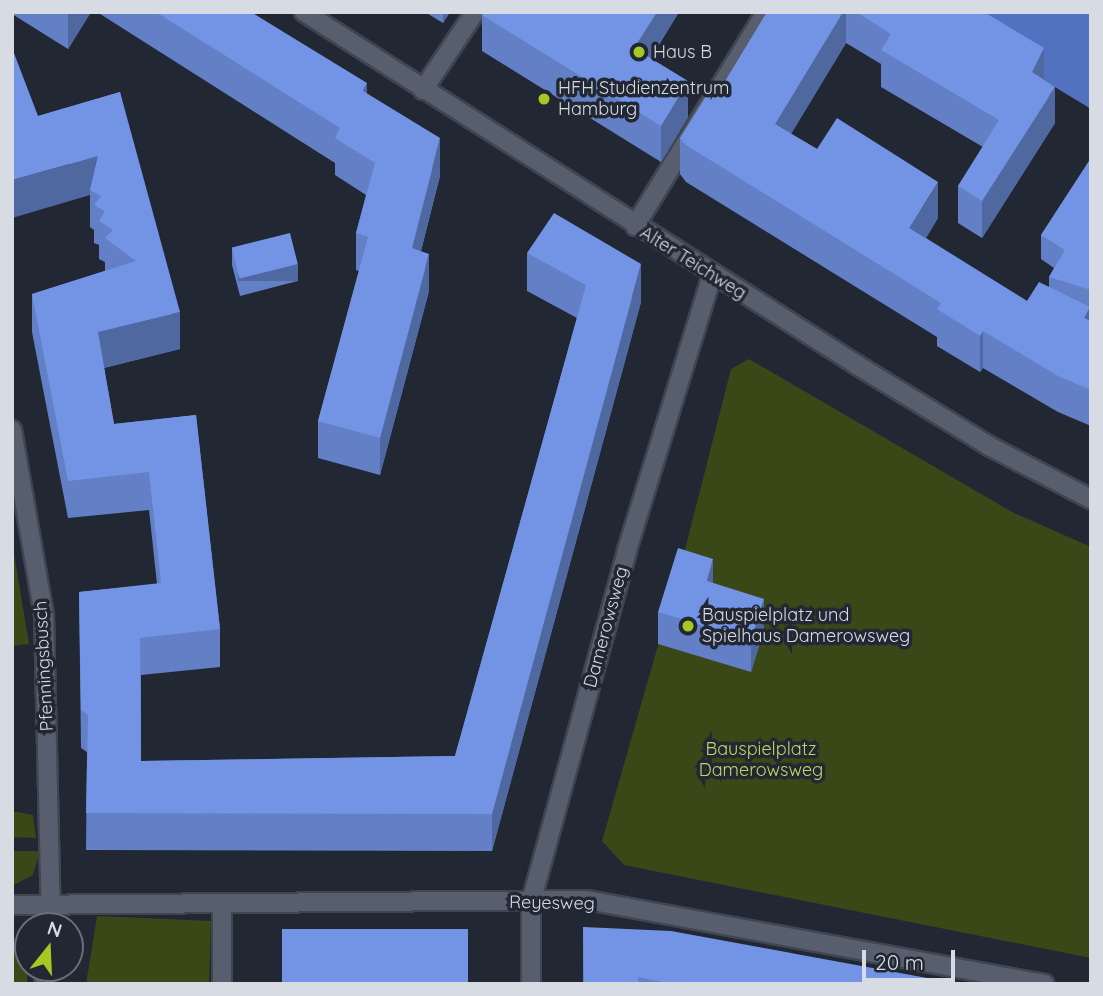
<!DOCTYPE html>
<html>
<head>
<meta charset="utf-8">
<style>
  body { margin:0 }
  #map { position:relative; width:1103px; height:996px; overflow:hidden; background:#222734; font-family:Quicksand,sans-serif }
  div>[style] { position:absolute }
  .green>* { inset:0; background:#3a4717 }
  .water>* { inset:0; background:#5271be }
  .roads { filter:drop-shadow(2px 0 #404550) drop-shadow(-2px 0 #404550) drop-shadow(0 2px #404550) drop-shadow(0 -2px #404550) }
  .minor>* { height:18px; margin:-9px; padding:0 9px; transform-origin:9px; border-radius:9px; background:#575e6d }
  .wall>* { inset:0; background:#637fc5 }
  .shaded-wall>* { inset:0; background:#5068a0; transform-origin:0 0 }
  .building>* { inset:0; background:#7394e5; transform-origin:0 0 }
  .dots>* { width:19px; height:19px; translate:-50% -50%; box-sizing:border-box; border:4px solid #222734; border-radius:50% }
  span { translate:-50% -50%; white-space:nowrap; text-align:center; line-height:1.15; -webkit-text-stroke:7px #222734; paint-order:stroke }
  .poi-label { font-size:18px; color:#d7dbe4 }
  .left { translate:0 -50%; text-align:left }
  .street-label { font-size:18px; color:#d7dbe4 }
  .park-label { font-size:18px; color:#bada5d }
  .frame { position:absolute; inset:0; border:14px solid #d7dbe4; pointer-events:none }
  .north { position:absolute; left:14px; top:912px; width:70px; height:70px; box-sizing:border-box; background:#222734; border:2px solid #6a6f7a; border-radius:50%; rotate:18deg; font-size:19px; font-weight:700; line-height:28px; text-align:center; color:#d7dbe4 }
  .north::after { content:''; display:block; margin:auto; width:24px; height:32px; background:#a5c823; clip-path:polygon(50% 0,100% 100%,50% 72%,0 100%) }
  .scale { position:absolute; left:862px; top:950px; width:93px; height:32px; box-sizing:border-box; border:4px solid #d7dbe4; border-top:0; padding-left:9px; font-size:21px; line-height:24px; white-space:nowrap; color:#d7dbe4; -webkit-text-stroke:5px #222734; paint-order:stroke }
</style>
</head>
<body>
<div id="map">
  <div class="green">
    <div style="clip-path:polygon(749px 359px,1012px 512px,1091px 547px,1091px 958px,624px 865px,602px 841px,681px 565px,731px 369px)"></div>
    <div style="clip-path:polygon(12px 541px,29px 644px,12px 646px)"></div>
    <div style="clip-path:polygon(12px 811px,33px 815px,36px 838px,12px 837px)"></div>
    <div style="clip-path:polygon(12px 851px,40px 851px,33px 875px,12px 886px)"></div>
    <div style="clip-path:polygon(97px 916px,211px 921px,209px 984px,86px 984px)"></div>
    <div style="clip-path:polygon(12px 936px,28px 948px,27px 984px,12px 984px)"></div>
  </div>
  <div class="water">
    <div style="clip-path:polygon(931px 12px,1091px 12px,1091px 109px)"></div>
  </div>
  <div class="roads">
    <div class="minor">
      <div style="left:304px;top:12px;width:656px;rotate:32.55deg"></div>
      <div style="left:857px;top:365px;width:155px;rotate:31.5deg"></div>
      <div style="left:989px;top:446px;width:115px;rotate:27.5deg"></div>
      <div style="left:423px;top:90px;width:94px;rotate:-56.3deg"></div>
      <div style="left:635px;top:226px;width:251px;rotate:-58.5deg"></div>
      <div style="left:12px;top:430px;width:188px;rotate:80.2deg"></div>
      <div style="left:44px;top:615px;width:311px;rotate:88.7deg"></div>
      <div style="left:12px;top:905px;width:575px;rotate:-0.5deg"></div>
      <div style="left:587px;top:900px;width:465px;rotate:10.4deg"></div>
      <div style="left:222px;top:906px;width:78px;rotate:90deg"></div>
      <div style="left:44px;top:984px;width:16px;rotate:-83deg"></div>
      <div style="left:531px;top:984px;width:82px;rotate:-90deg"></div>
      <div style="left:531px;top:902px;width:365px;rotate:-74.7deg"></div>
      <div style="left:627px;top:550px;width:288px;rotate:-72.8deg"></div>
    </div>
  </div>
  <div class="wall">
    <div style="clip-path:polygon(12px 12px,91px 12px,68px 49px,12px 14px)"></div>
    <div style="clip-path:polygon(97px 12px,251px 12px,367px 94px,440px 176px,421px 251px,429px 291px,380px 475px,318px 458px,318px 421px,359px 271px,356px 270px,356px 233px,366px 195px,335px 175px,335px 163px)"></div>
    <div style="clip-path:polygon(425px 12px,450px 12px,443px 23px)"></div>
    <div style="clip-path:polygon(679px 12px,651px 58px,688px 117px,661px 162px,482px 51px,482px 15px)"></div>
    <div style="clip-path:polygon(767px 12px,984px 12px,1044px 80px,1055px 123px,982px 238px,958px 223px,958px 186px,983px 147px,881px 87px,881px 64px,846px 43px,791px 134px,938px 218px,926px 238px,1027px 301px,1049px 287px,1049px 277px,1054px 268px,1041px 259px,1041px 235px,1091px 158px,1091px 426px,1058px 412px,983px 368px,980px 372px,937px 346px,937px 337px,686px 182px,680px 174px,680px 138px,715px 98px)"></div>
    <div style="clip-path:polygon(120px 92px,180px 349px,104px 368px,114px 424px,196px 415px,220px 629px,220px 667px,141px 675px,141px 761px,455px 756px,577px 318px,527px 291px,527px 253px,641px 302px,492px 851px,86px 850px,87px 752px,81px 748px,79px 592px,157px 584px,149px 510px,68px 518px,32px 332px,32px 294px,105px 271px,105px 262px,99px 259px,99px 245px,94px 243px,94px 230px,90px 227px,90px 195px,38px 116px)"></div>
    <div style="clip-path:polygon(232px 248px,298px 281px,240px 296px,232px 265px)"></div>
    <div style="clip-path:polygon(713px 583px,764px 630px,751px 672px,658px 644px,658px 612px)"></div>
    <div style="clip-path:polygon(583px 927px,960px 984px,583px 984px)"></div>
  </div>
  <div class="shaded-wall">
    <div style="clip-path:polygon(68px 12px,91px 12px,68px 49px)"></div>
    <div style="clip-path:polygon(443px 12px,450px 12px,443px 23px)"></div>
    <div style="clip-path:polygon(657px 12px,679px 12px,634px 84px,634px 48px)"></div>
    <div style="clip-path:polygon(843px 12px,846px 12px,846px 43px,775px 160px,775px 124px)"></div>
    <div style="clip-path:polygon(1044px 48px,1044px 84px,1032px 72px)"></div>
    <div style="clip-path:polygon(688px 81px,688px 117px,661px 162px,661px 126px)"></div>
    <div style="clip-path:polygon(367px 83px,367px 121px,363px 91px)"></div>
    <div style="clip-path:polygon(1055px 87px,1055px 123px,982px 238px,982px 201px)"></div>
    <div style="clip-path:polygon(440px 138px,440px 176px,412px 286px,412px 248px)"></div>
    <div style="clip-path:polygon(98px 156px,90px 190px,90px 195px,12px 218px,12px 180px)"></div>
    <div style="clip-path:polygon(938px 182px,938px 218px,909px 265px,909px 228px)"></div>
    <div style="clip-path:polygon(429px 254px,429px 291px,380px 475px,380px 438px)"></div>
    <div style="left:298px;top:264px;width:17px;height:60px;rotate:90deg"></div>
    <div style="clip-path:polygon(641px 264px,641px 302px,492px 851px,492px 814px)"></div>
    <div style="clip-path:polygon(1090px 307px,1090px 344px,1084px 318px)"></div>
    <div style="clip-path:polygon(180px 312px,180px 349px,98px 369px,98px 332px)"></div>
    <div style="clip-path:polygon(983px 331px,983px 368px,980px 372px,980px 336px)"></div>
    <div style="clip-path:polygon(713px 559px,713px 591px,707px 581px)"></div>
    <div style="clip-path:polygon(764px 599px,764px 630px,751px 672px,751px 640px)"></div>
  </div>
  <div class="building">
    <div style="clip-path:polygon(156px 12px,251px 12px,367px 83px,363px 91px,440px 138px,412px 248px,429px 254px,380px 438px,318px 421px,368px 237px,356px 233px,375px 163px,335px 138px,340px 128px)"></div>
    <div style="clip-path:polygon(484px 12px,657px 12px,634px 48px,688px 81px,661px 126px,482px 15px)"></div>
    <div style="clip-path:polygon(767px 12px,843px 12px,775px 124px,817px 149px,837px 118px,938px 182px,909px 228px,1027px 301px,1039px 282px,1090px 307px,1084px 318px,1091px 321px,1091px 390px,1058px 376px,983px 331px,980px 336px,937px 309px,941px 303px,686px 145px,680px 138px,708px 93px,715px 98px)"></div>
    <div style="clip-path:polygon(856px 12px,984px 12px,1044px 48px,1032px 72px,1055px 87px,982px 201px,958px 186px,999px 120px,881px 50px,891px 34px)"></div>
    <div style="clip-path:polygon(12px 48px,38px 116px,120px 92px,180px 312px,98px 332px,114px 424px,196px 415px,220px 629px,140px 638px,141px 761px,455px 756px,586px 285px,527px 253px,554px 213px,641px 264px,492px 814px,86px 813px,88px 715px,81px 710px,79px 592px,161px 583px,149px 472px,68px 481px,32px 294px,136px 261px,105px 238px,113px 230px,99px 221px,105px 211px,94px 205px,101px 196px,90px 190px,98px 156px,12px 180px)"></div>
    <div style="clip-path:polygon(1091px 158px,1091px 290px,1049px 277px,1065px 250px,1041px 235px)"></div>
    <div style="left:290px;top:233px;width:32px;height:60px;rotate:76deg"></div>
    <div style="clip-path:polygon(678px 548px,713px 559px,707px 581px,764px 599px,751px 640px,658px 612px)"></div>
    <div style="clip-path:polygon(583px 927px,671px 931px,960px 984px,672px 984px,638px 977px,638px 984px,584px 984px)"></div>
    <div style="left:282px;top:929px;width:186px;height:55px"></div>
  </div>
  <div class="dots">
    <div style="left:639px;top:52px;background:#a5c823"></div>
    <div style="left:544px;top:99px;background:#a5c823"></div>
    <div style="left:688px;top:626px;background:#a5c823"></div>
  </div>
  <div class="poi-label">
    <span class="left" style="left:653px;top:52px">Haus B</span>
    <span class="left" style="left:558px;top:99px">HFH Studienzentrum<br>Hamburg</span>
    <span class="left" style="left:702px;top:626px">Bauspielplatz und<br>Spielhaus Damerowsweg</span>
  </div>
  <div class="street-label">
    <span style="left:693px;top:263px;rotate:32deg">Alter Teichweg</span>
    <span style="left:606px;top:627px;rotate:-75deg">Damerowsweg</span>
    <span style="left:44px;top:666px;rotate:-93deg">Pfenningsbusch</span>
    <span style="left:552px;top:903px;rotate:1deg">Reyesweg</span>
  </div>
  <div class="park-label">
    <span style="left:761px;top:760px">Bauspielplatz<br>Damerowsweg</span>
  </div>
  <div class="frame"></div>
  <div class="north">N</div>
  <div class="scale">20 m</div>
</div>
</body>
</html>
